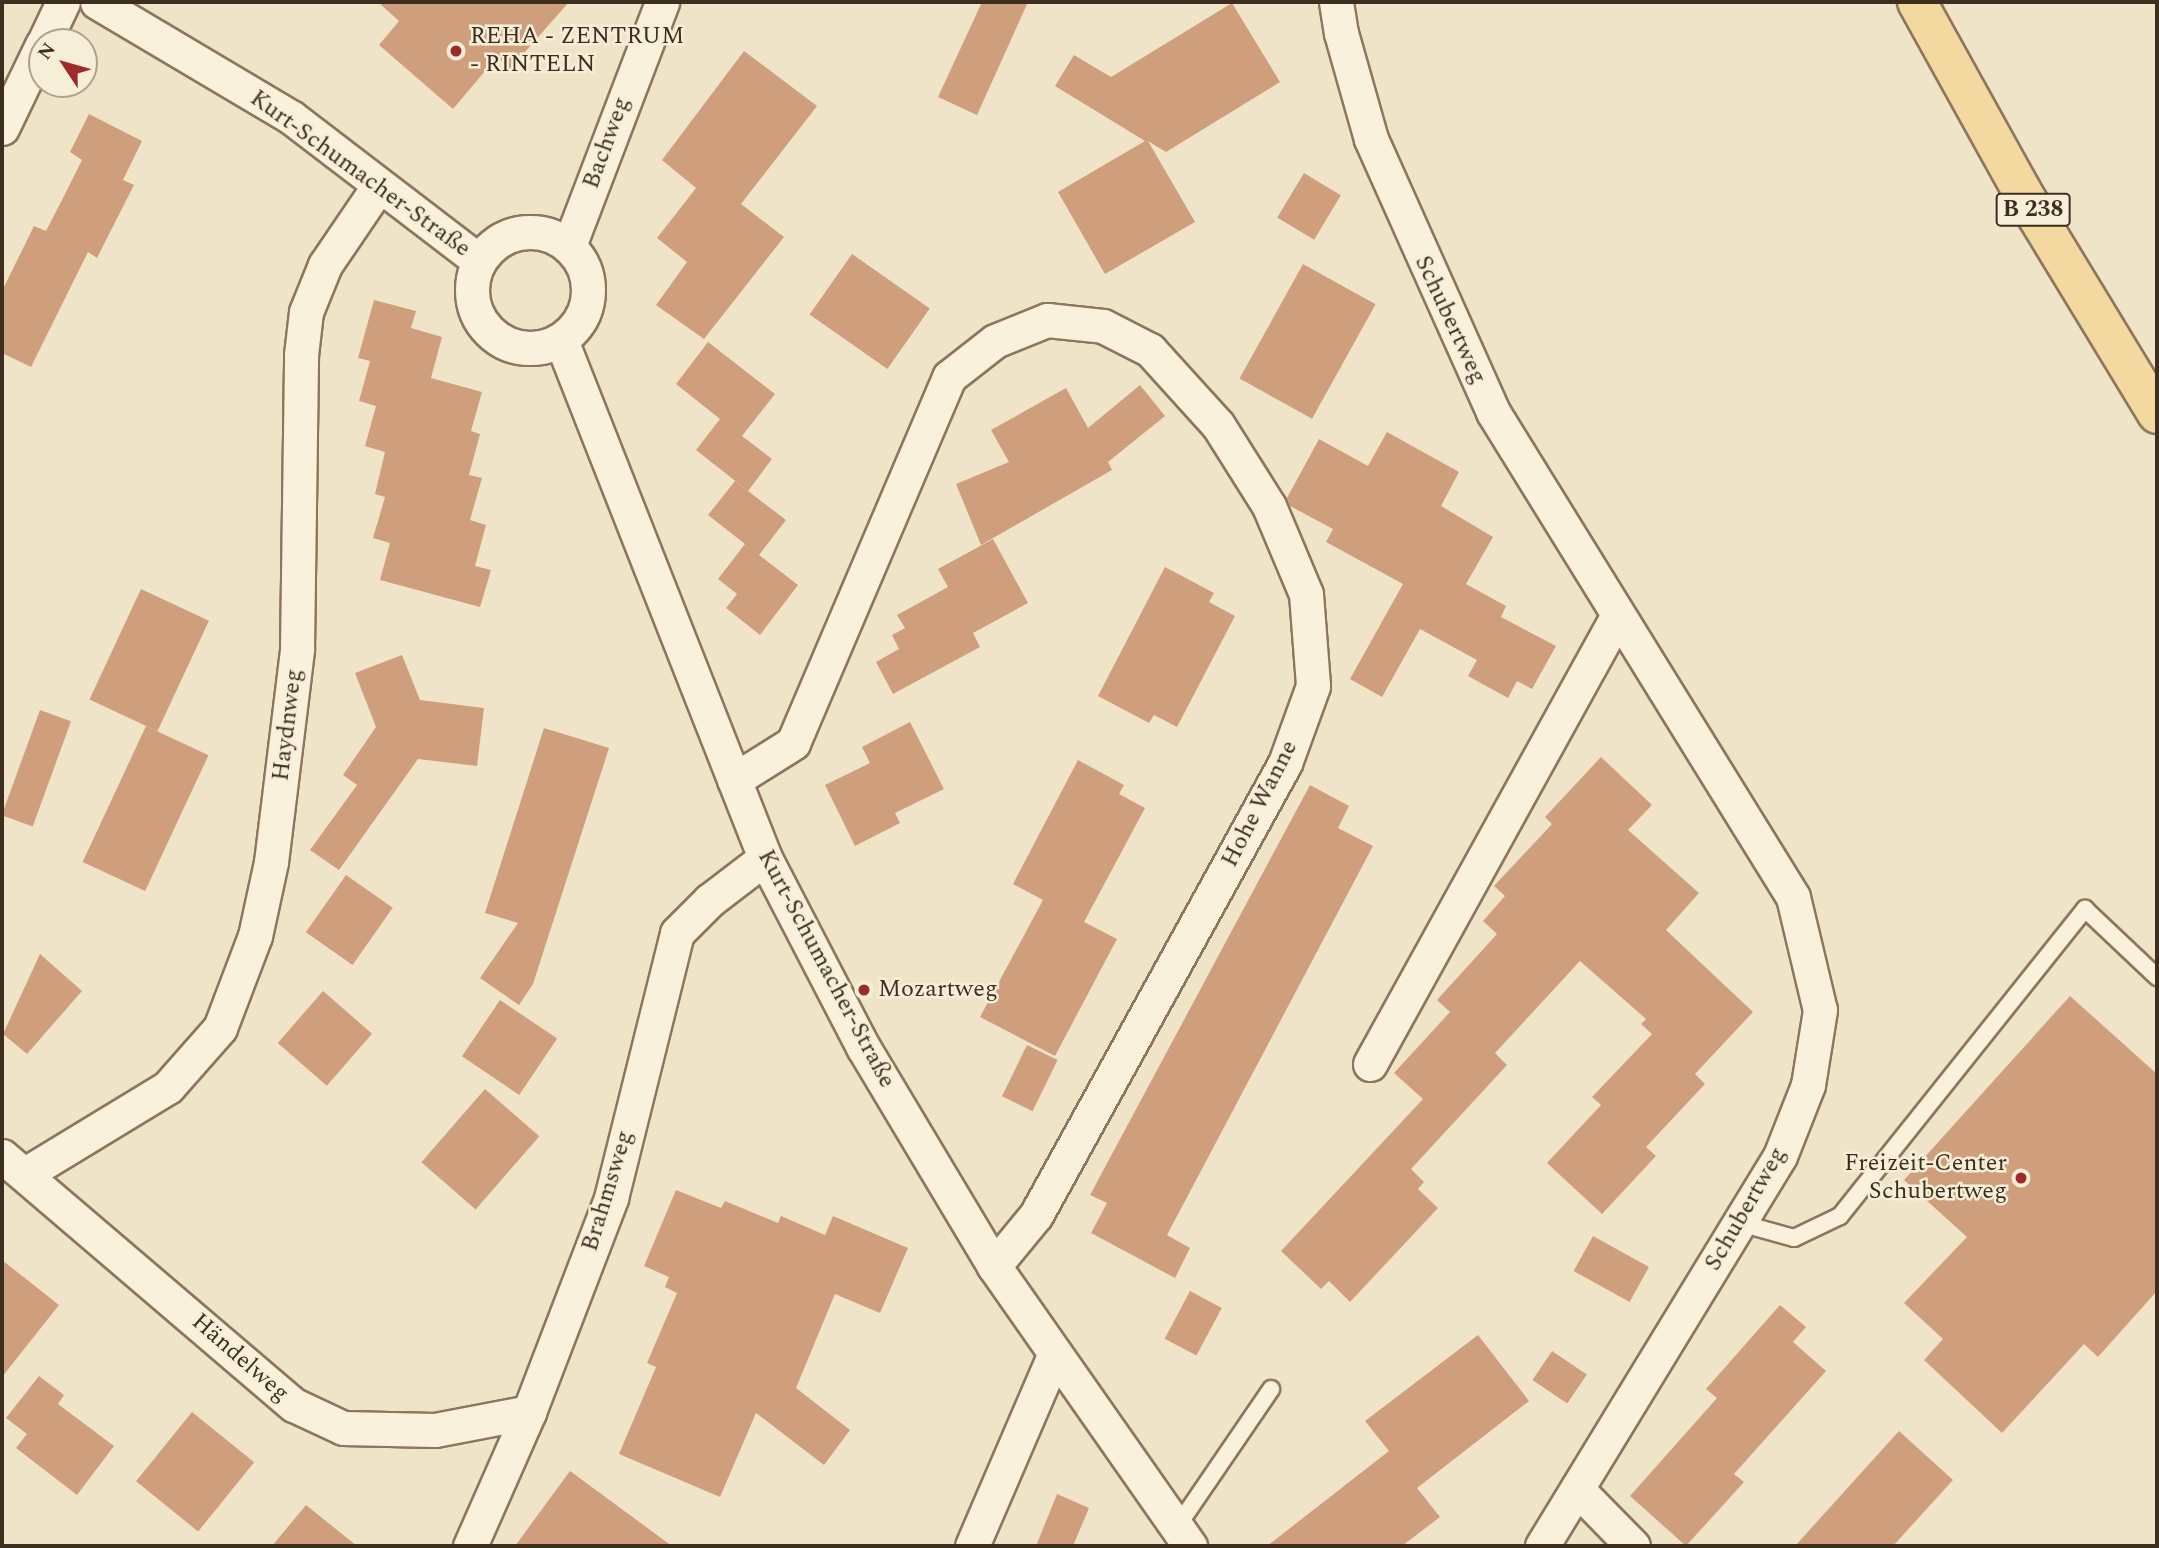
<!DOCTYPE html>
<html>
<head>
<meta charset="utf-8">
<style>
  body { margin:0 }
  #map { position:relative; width:2159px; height:1548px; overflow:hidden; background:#f0e4c8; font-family:Spectral,serif }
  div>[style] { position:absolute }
  .building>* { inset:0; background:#cf9f7d; transform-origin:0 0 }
  .roads { filter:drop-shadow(2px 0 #8d765c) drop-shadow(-2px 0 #8d765c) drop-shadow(0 2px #8d765c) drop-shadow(0 -2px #8d765c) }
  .lane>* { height:16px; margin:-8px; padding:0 8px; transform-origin:8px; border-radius:8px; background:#faf1dc }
  .street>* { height:33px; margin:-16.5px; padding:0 16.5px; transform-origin:16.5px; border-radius:16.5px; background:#faf1dc }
  .street>.ring { margin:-16.5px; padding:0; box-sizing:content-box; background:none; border:33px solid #faf1dc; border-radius:50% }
  .primary>* { height:38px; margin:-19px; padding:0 19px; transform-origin:19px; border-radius:19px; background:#f3d9a0 }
  .dots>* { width:19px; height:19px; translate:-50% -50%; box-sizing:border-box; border:4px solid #f7eed8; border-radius:50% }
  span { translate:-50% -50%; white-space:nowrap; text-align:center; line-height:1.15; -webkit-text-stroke:5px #f7eed8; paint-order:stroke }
  .shield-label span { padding:2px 5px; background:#f7eed8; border:2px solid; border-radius:5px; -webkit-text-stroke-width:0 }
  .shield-label { font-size:23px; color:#3d2e20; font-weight:700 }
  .poi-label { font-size:24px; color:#3d2e20 }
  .left { translate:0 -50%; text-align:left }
  .right { translate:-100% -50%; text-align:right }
  .street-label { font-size:24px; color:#3d2e20 }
  .frame { position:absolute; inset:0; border:4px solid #3d2e20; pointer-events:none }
  .north { position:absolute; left:28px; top:28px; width:70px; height:70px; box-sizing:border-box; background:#f7eed8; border:2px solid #ada18e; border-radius:50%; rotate:306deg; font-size:19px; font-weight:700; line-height:28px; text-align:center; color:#3d2e20 }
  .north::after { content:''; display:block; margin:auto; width:24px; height:32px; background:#9e2a2b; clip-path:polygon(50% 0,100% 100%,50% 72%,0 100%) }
</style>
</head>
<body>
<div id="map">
  <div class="building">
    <div style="clip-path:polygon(378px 2px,569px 2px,510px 69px,497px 57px,453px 109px,379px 45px,399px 21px)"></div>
    <div style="clip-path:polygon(982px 2px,1028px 2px,977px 115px,938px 97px)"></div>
    <div style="clip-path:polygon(1232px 3px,1280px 82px,1166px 152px,1148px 141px,1195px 222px,1105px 274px,1058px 192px,1145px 141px,1055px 86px,1074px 55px,1111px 77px)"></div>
    <div style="clip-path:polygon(744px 51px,817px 106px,741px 204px,784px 237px,704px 339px,656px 305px,687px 262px,657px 238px,696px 188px,662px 160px)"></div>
    <div style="clip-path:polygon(89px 114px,142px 141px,123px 180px,134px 185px,97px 258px,88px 252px,31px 367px,2px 353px,2px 291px,34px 226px,46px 231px,64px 196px,82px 160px,70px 152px)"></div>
    <div style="left:1304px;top:173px;width:43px;height:52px;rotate:31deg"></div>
    <div style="left:852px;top:254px;width:95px;height:74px;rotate:35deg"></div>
    <div style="left:1303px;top:264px;width:83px;height:131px;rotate:29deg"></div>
    <div style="clip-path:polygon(374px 300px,416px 311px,411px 328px,442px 337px,431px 378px,482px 392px,471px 431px,480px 434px,469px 475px,482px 478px,470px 520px,486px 525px,475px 566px,491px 570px,480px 607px,380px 580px,390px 543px,373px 538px,385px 497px,375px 494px,385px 452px,365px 446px,376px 406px,359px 401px,370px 361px,358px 358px)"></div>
    <div style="clip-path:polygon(708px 342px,775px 394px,742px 436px,772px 459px,748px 491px,696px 450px,720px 419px,676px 384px)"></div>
    <div style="clip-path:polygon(1140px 385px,1165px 416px,1108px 462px,1112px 470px,981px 545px,956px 484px,1009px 462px,991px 430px,1066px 388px,1088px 428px)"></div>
    <div style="clip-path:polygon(1387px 432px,1459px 472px,1441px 506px,1493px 537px,1466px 584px,1506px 606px,1501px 617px,1556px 646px,1532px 689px,1517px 681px,1508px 698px,1468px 676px,1477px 660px,1420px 629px,1382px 697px,1350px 679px,1403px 584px,1326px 542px,1333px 529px,1290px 506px,1287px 498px,1319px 439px,1368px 466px)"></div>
    <div style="clip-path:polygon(735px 481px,786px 520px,759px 555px,798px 585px,760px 635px,726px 608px,737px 594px,718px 579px,745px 544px,708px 515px)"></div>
    <div style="clip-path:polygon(993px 539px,1028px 603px,973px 633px,980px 647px,893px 694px,876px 662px,899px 649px,892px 635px,905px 628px,897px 615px,948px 587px,938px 569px)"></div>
    <div style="clip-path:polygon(1165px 567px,1214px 593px,1209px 602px,1235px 616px,1177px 727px,1154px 715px,1149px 723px,1098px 696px)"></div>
    <div style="left:141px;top:589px;width:75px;height:122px;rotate:25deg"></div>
    <div style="clip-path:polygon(402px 655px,420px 700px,484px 708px,477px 766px,418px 759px,339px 870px,310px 850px,357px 785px,343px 775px,376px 727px,355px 673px)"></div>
    <div style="left:40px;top:710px;width:33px;height:112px;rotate:20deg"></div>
    <div style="clip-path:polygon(910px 722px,944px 789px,895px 813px,900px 823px,855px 846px,825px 785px,870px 763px,862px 747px)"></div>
    <div style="left:146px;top:726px;width:69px;height:150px;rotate:25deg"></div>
    <div style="clip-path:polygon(544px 728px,609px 748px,533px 984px,519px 1005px,480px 978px,518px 923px,485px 913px)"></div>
    <div style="clip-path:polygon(1601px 757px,1652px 805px,1628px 830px,1699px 893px,1666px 930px,1753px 1012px,1695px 1074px,1705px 1084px,1646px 1147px,1656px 1156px,1602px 1214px,1547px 1163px,1601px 1105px,1592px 1097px,1652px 1034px,1641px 1024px,1646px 1019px,1580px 961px,1495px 1053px,1507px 1065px,1411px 1169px,1424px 1182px,1418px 1189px,1438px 1208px,1350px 1302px,1329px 1281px,1321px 1289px,1281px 1251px,1423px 1099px,1394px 1073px,1450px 1012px,1437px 1000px,1497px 934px,1483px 921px,1505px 896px,1494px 886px,1552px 824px,1545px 817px)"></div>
    <div style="clip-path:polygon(1078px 760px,1124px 785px,1119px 794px,1145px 808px,1084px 922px,1117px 939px,1055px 1056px,980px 1017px,1043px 900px,1013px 884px)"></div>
    <div style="clip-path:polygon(1310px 785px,1349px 806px,1338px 828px,1373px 846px,1167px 1235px,1190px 1248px,1175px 1278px,1091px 1233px,1107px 1203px,1090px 1195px)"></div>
    <div style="left:346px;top:875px;width:57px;height:70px;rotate:35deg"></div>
    <div style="clip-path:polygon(40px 954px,82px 991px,27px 1054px,3px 1034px)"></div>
    <div style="left:323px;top:991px;width:65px;height:69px;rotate:41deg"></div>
    <div style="clip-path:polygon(2070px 996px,2157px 1074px,2157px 1291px,2098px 1357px,2084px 1344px,2002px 1433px,1924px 1360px,1943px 1339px,1904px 1303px,1967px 1237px,1904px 1180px)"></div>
    <div style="left:500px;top:1000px;width:69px;height:68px;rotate:34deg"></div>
    <div style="left:1027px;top:1045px;width:34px;height:57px;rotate:26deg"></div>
    <div style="left:485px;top:1089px;width:72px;height:97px;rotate:41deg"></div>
    <div style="clip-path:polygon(676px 1190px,721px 1208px,725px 1201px,778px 1223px,781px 1216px,825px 1235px,833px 1216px,908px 1248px,880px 1313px,835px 1294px,796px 1388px,850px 1430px,824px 1465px,756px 1413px,720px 1497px,619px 1454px,656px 1367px,647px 1363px,677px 1293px,665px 1287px,669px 1277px,644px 1266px)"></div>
    <div style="left:1593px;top:1236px;width:64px;height:40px;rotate:29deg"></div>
    <div style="clip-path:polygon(2px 1260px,59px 1305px,2px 1377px)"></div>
    <div style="left:1190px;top:1291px;width:36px;height:54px;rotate:28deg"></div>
    <div style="clip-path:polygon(1780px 1305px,1806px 1327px,1793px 1342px,1826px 1371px,1734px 1474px,1744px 1482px,1686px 1546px,1630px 1496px,1717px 1398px,1706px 1389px)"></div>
    <div style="clip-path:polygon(1478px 1335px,1529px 1401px,1417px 1488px,1440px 1517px,1402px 1546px,1267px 1546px,1389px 1451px,1365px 1421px)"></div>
    <div style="left:1552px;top:1351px;width:42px;height:35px;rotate:34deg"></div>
    <div style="clip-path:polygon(39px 1376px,64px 1395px,58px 1404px,114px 1446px,77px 1495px,16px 1448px,27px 1434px,6px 1418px)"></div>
    <div style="left:192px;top:1412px;width:80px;height:89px;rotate:39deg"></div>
    <div style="clip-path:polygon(1899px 1431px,1953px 1480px,1893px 1546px,1795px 1546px)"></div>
    <div style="clip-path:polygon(570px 1471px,672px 1546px,515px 1546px)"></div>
    <div style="clip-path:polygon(1057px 1494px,1089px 1508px,1073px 1546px,1036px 1546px)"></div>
    <div style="clip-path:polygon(306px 1505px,357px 1546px,272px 1546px)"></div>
  </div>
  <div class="roads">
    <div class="lane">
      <div style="left:1740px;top:1223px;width:56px;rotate:15.5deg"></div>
      <div style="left:1794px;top:1238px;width:51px;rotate:-25.6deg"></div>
      <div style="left:1840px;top:1216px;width:393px;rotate:-51.4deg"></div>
      <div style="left:2085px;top:909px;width:99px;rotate:43.4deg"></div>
      <div style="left:1177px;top:1527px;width:167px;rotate:-55.7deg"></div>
    </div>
    <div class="street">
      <div style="left:97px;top:2px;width:227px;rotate:30.7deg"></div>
      <div style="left:292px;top:118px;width:235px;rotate:37.4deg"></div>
      <div style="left:1336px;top:2px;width:31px;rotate:81deg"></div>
      <div style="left:1341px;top:33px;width:110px;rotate:74.2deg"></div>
      <div style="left:1371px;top:139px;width:299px;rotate:65.9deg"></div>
      <div style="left:1493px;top:412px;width:570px;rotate:58.26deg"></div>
      <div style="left:1793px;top:897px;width:116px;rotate:76.6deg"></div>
      <div style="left:1820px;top:1010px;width:76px;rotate:99.1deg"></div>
      <div style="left:1808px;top:1085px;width:76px;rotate:111.5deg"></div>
      <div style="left:1780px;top:1156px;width:457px;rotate:121.4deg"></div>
      <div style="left:44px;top:42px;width:44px;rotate:-64.6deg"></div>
      <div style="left:2px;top:128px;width:92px;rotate:-64.3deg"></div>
      <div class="ring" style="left:472px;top:232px;width:83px;height:83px"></div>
      <div style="left:569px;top:246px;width:261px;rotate:-69.1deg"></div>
      <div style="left:561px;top:340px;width:557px;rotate:68.5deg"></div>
      <div style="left:765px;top:858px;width:213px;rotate:62.6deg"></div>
      <div style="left:863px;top:1047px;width:255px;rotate:59.1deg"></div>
      <div style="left:994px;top:1266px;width:342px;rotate:55deg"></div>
      <div style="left:734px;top:780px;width:70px;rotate:-32.1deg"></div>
      <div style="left:793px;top:743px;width:398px;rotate:-66.9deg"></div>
      <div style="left:949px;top:377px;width:58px;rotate:-38deg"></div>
      <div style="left:995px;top:341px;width:56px;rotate:-22deg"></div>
      <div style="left:1047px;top:320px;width:56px;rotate:6.1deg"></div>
      <div style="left:1103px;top:326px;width:53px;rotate:27.1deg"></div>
      <div style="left:1150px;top:350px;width:101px;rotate:47.8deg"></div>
      <div style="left:1218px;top:425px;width:96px;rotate:57.8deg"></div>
      <div style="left:1269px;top:506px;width:95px;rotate:67.2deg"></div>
      <div style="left:1306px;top:594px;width:92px;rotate:85.6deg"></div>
      <div style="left:1313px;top:686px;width:82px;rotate:110deg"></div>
      <div style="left:1285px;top:763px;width:516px;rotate:118.85deg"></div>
      <div style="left:1036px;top:1215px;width:66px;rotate:129.5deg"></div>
      <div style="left:1370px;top:1064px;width:513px;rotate:-61.09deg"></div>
      <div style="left:2px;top:1156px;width:384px;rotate:40.5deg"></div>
      <div style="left:294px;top:1405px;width:54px;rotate:25.1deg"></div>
      <div style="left:343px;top:1428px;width:92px;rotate:1.2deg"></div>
      <div style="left:435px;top:1430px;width:96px;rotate:-10.8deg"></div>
      <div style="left:25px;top:1174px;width:167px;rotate:-31.3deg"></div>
      <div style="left:168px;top:1087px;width:79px;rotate:-48.6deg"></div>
      <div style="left:220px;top:1028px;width:98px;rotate:-69.2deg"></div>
      <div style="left:255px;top:936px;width:76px;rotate:-77.8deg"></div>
      <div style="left:271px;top:862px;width:215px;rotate:-83deg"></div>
      <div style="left:297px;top:649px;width:294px;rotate:-89.2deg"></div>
      <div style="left:301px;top:355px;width:43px;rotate:-83.4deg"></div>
      <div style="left:306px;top:312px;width:51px;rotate:-68deg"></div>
      <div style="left:325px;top:265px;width:94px;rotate:-55.8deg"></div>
      <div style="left:1577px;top:1489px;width:80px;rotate:45.5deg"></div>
      <div style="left:470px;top:1546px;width:146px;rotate:-66.2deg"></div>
      <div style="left:529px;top:1412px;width:229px;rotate:-69deg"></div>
      <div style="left:611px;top:1198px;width:273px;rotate:-76deg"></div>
      <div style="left:677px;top:933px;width:47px;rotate:-45deg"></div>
      <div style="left:710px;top:900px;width:69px;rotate:-37.4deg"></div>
      <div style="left:972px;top:1546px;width:207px;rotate:-66.7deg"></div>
    </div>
    <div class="primary">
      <div style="left:1917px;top:2px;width:215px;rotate:61deg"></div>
      <div style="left:2021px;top:190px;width:262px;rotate:58.7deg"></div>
    </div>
  </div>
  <div class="dots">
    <div style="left:456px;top:51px;background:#9e2a2b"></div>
    <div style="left:864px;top:990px;background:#9e2a2b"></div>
    <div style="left:2021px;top:1178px;background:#9e2a2b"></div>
  </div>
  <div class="shield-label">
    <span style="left:2033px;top:210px">B 238</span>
  </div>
  <div class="poi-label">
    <span class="left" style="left:470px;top:51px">REHA - ZENTRUM<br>- RINTELN</span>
    <span class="left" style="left:878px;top:990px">Mozartweg</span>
    <span class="right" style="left:2007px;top:1178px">Freizeit-Center<br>Schubertweg</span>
  </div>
  <div class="street-label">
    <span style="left:607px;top:143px;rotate:-70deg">Bachweg</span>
    <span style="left:360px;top:174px;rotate:36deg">Kurt-Schumacher-Straße</span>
    <span style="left:1450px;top:320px;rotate:65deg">Schubertweg</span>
    <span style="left:288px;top:725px;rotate:-83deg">Haydnweg</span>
    <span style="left:1260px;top:804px;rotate:-63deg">Hohe Wanne</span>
    <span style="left:826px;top:969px;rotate:62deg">Kurt-Schumacher-Straße</span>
    <span style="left:608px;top:1191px;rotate:-73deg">Brahmsweg</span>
    <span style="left:1746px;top:1209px;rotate:-60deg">Schubertweg</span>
    <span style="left:240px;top:1358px;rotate:41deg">Händelweg</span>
  </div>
  <div class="frame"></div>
  <div class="north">N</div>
</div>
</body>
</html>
